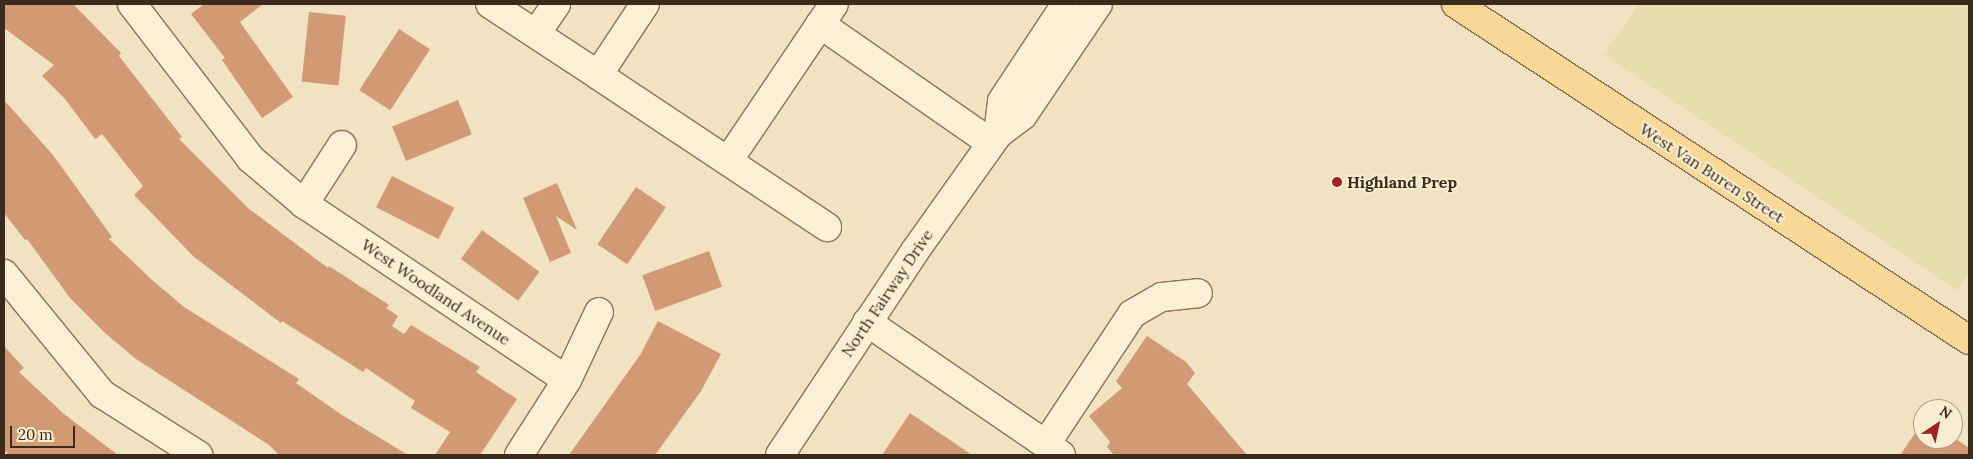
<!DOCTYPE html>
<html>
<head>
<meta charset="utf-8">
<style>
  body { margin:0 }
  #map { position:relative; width:1973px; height:459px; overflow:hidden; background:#f1e2c1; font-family:Lora,serif }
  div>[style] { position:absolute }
  .farmland>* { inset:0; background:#e7ddae }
  .building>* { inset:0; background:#d29a74; transform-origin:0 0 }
  .roads { filter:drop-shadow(1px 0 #8c7357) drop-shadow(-1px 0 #8c7357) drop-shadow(0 1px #8c7357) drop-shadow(0 -1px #8c7357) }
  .minor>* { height:28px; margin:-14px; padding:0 14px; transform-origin:14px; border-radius:14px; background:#fbefd5 }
  .major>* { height:28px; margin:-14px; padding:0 14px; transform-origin:14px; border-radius:14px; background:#f7d896 }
  .dots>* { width:14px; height:14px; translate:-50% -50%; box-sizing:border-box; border:2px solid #f8ecd1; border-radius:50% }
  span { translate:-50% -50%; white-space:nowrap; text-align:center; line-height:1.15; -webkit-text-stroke:4px #f8ecd1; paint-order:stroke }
  .street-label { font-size:16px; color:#3b2b1d }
  .poi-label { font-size:16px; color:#3b2b1d; font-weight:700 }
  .left { translate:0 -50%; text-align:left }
  .frame { position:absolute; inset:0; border:5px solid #3b2b1d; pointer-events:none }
  .north { position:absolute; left:1913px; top:399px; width:50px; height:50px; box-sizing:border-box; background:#f8ecd1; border:1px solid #ac9f89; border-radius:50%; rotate:34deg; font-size:14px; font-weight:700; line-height:20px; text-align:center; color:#3b2b1d }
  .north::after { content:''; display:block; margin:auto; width:18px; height:22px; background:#9f2325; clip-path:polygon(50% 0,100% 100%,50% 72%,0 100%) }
  .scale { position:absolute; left:10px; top:426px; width:65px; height:22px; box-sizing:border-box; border:2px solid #3b2b1d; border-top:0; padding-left:6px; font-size:15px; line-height:18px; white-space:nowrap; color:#3b2b1d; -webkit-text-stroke:4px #f8ecd1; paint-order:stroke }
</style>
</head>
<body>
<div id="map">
  <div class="farmland">
    <div style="clip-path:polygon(1639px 4px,1969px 4px,1969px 273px,1958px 291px,1603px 55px)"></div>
  </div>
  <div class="building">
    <div style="clip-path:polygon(4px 4px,73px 4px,121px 53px,119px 56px,182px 137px,179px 139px,248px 208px,328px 268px,329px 266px,389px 305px,386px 308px,398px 316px,392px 326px,404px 334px,411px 325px,480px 367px,476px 372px,517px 399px,480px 455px,435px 455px,450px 432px,411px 408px,415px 401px,366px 368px,363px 372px,282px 321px,281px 323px,194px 257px,134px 195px,143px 186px,102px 134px,95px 139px,65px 99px,42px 76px,54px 65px,4px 28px)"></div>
    <div style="clip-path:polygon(204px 4px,263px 4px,240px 22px,293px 97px,262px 118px,222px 60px,225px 58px,191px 14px)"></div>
    <div style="left:309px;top:12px;width:37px;height:70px;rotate:6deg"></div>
    <div style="left:399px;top:29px;width:37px;height:73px;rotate:33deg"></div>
    <div style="clip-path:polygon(4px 100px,53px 155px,112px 237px,109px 239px,152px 280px,184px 307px,299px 379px,296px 383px,342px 415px,408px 455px,279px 455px,269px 445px,136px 359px,104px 332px,70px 298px,27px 239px,25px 240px,4px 213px)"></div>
    <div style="left:458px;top:100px;width:37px;height:71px;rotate:68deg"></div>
    <div style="left:392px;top:176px;width:70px;height:35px;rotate:27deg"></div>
    <div style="clip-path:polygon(557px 183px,577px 230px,556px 216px,571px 253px,550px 262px,523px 198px)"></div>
    <div style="left:636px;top:187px;width:36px;height:69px;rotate:34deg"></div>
    <div style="left:482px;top:230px;width:71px;height:36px;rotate:36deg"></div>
    <div style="left:709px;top:251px;width:38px;height:71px;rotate:70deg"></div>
    <div style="clip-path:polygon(658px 321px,721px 354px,701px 391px,655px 455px,569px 455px,640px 355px)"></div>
    <div style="clip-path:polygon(1147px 336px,1186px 362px,1195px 373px,1187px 384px,1247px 455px,1114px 455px,1107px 447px,1110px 442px,1089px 416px,1122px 388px,1116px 381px)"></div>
    <div style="clip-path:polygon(4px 346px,24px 368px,19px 372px,64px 414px,118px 455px,9px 455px,4px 450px)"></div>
    <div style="clip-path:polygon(910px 413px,972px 455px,882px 455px)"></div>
    <div style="clip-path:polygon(1923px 422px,1923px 439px,1953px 437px,1969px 448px,1969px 455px,1900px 455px)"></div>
  </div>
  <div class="roads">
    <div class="minor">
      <div style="left:132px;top:4px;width:195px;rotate:52.5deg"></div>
      <div style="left:251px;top:159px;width:70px;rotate:40.3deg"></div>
      <div style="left:304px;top:204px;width:316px;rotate:33.8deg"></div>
      <div style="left:490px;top:4px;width:129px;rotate:33.3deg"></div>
      <div style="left:598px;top:75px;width:85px;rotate:-56.5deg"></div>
      <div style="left:820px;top:24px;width:208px;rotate:34.8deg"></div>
      <div style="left:536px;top:34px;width:36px;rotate:-56deg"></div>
      <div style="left:598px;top:75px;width:275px;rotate:33.6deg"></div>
      <div style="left:998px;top:134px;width:33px;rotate:-83deg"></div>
      <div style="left:1002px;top:101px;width:116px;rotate:-56.6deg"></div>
      <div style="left:728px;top:161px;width:189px;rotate:-56deg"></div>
      <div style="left:304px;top:204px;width:70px;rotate:-57.2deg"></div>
      <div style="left:4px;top:274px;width:155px;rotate:50.8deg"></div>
      <div style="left:102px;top:394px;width:114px;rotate:32.4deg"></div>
      <div style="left:867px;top:322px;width:235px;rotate:34.4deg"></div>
      <div style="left:1046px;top:444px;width:156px;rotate:-56.5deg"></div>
      <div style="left:1132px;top:314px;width:34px;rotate:-30deg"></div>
      <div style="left:1162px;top:297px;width:36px;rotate:-6deg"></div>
      <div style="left:519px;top:455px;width:89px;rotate:-57.4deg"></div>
      <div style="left:567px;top:380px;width:75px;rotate:-64.8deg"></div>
      <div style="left:780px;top:455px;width:245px;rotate:-56.5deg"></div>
      <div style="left:915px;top:251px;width:143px;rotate:-54.6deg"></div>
      <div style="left:998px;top:134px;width:31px;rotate:-37deg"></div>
      <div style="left:1023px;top:115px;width:134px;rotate:-56deg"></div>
    </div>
    <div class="major">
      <div style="left:1456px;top:4px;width:613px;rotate:33.22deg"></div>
    </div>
  </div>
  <div class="dots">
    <div style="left:1337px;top:182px;background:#9f2325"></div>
  </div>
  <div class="street-label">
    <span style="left:1712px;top:173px;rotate:33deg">West Van Buren Street</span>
    <span style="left:436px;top:292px;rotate:34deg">West Woodland Avenue</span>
    <span style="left:887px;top:293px;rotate:-56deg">North Fairway Drive</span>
  </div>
  <div class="poi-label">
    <span class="left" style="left:1347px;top:182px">Highland Prep</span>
  </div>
  <div class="frame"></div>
  <div class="north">N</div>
  <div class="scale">20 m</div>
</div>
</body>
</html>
